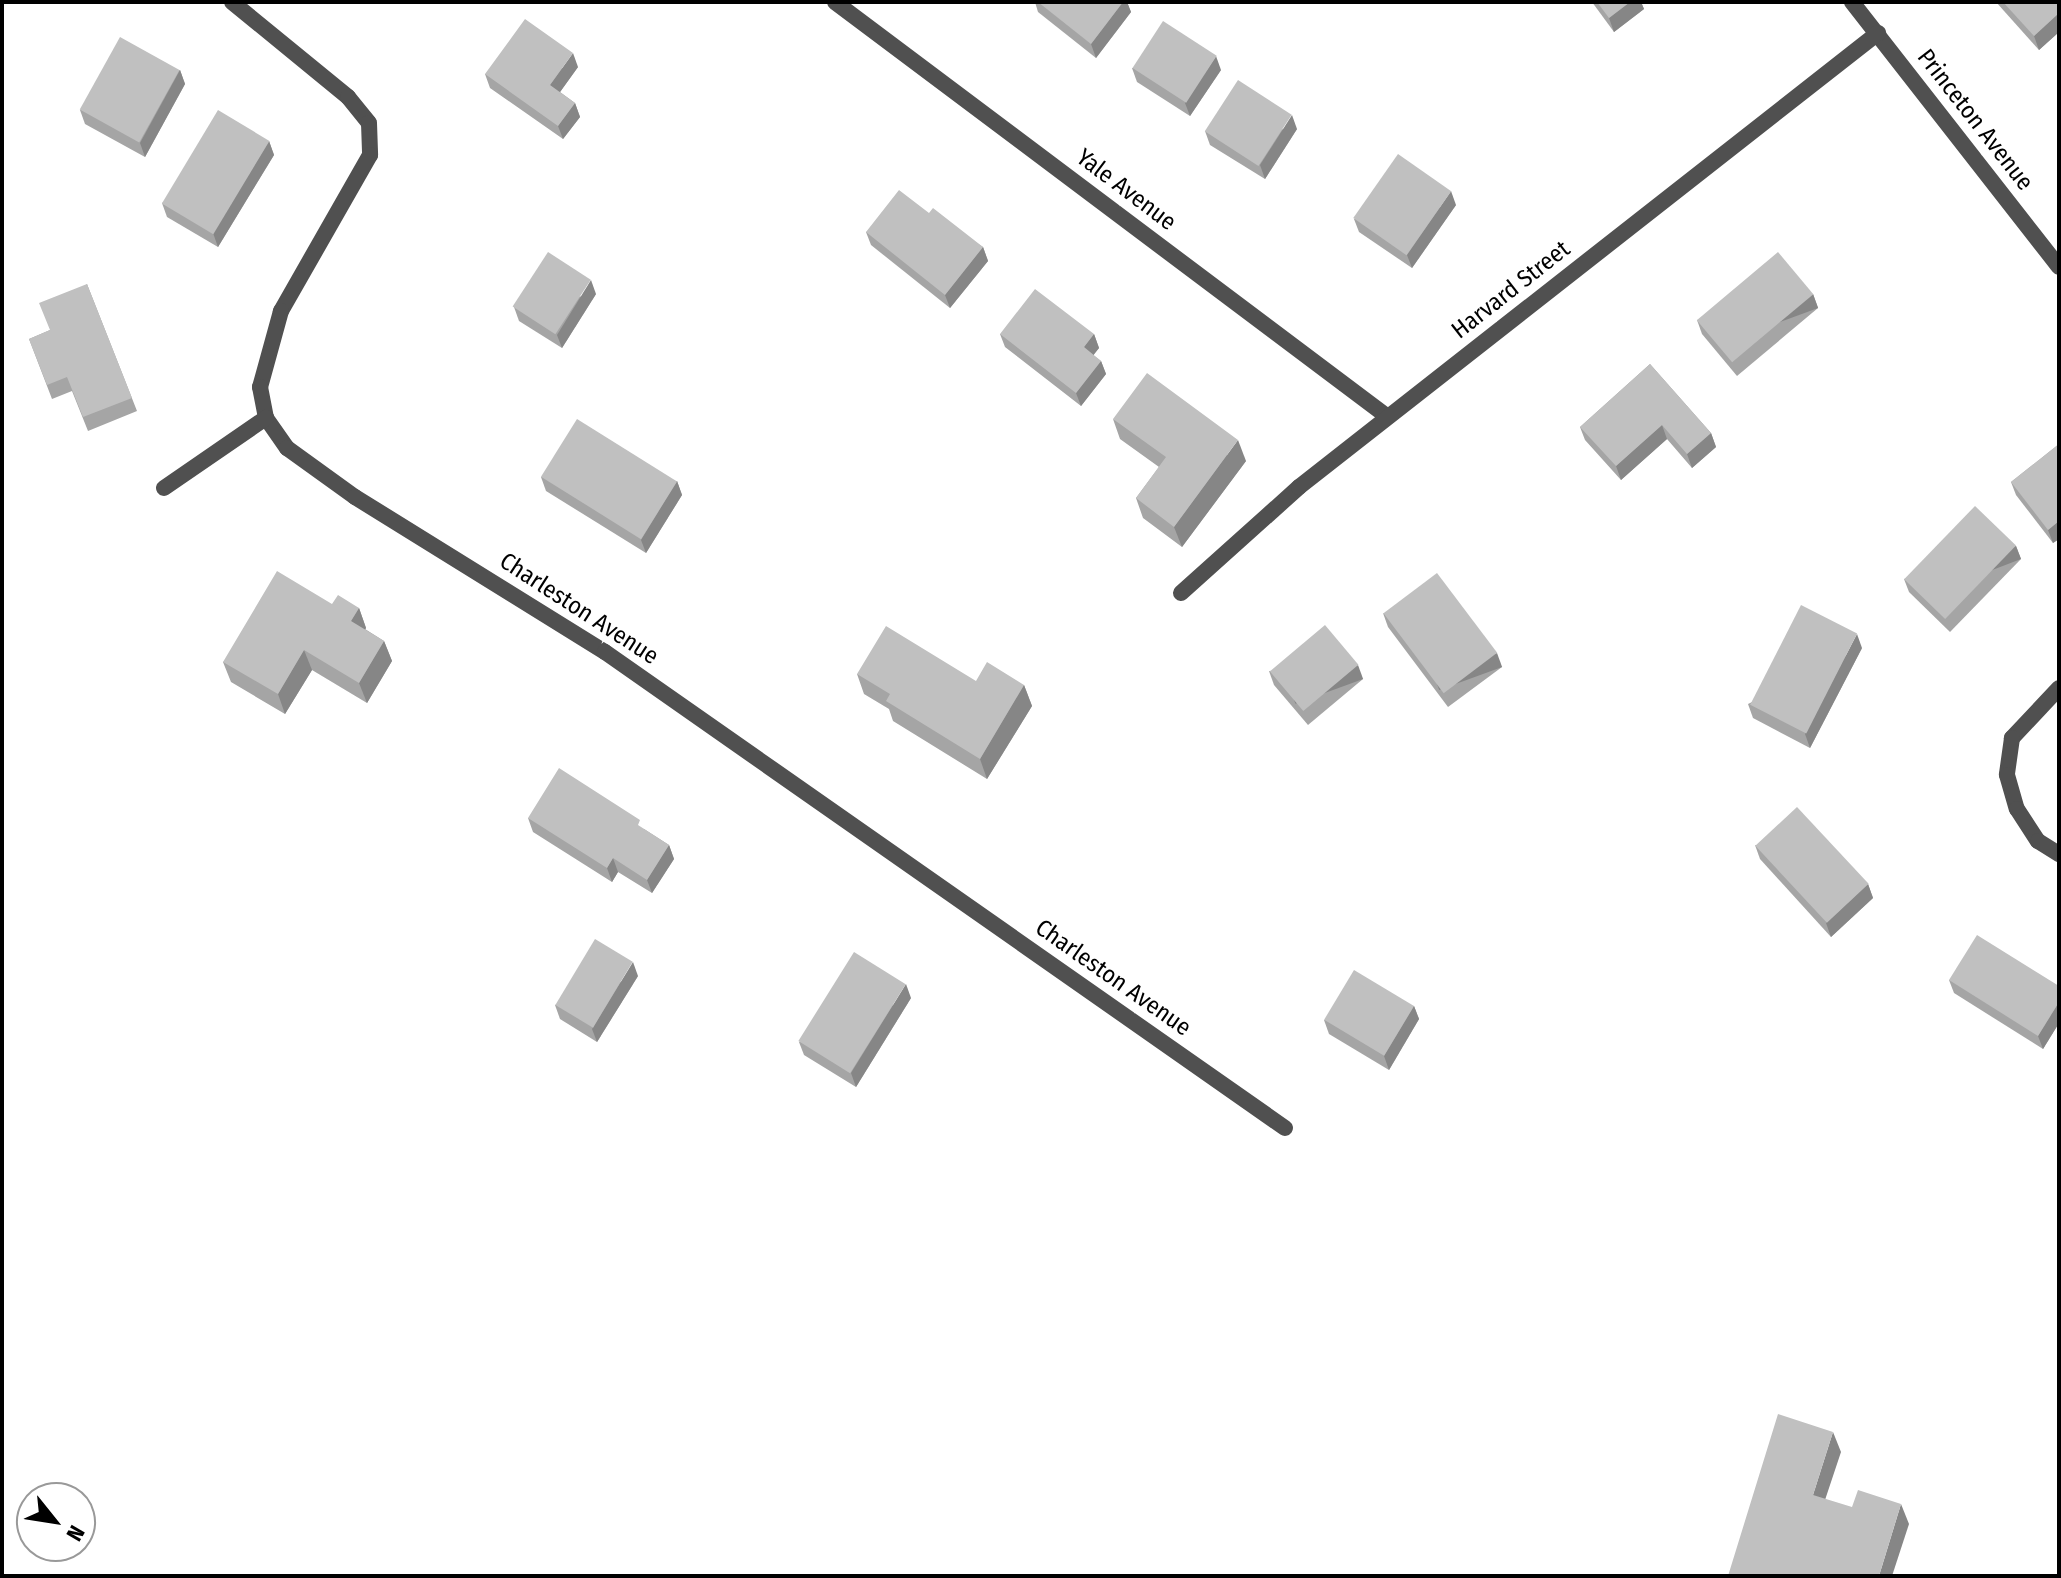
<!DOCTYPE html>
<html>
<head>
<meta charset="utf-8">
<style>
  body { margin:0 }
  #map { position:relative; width:2061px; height:1578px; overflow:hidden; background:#fff; font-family:"Fira Sans Condensed",sans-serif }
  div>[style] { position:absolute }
  .minor>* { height:16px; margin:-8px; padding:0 8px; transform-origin:8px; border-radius:8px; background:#505050 }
  .wall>* { inset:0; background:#a5a5a5 }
  .shaded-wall>* { inset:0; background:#868686; transform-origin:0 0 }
  .building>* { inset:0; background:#c0c0c0; transform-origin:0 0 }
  span { translate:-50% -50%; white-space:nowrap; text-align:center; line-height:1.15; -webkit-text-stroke:6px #fff; paint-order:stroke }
  .street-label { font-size:24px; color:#000 }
  .frame { position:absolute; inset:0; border:4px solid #000; pointer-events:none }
  .north { position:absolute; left:16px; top:1482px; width:80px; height:80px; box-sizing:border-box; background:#fff; border:2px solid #999; border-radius:50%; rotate:120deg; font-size:22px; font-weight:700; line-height:32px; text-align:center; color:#000 }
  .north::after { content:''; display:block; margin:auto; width:28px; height:36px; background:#000; clip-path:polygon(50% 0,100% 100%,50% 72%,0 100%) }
</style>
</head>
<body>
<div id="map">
  <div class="minor">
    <div style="left:232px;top:2px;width:150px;rotate:39.3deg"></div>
    <div style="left:348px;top:97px;width:33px;rotate:51deg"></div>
    <div style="left:369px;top:123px;width:32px;rotate:88deg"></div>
    <div style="left:370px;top:155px;width:180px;rotate:119.7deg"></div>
    <div style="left:281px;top:311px;width:79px;rotate:105.4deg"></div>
    <div style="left:260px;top:387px;width:32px;rotate:79deg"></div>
    <div style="left:266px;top:418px;width:37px;rotate:55deg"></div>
    <div style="left:287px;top:448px;width:84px;rotate:35.8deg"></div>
    <div style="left:355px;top:497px;width:294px;rotate:31.8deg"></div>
    <div style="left:605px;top:652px;width:830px;rotate:34.99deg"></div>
    <div style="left:835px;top:2px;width:691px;rotate:36.89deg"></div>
    <div style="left:1852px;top:2px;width:336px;rotate:52deg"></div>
    <div style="left:164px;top:488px;width:124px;rotate:-34.5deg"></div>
    <div style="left:1181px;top:593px;width:159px;rotate:-41.9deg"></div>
    <div style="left:1299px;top:487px;width:736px;rotate:-38.1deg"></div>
    <div style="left:2059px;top:688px;width:69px;rotate:133.2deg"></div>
    <div style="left:2012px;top:738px;width:37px;rotate:98deg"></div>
    <div style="left:2007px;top:775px;width:35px;rotate:74deg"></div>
    <div style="left:2017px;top:809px;width:38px;rotate:57deg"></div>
    <div style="left:2038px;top:841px;width:25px;rotate:32deg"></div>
  </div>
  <div class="wall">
    <div style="clip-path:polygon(1035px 2px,1127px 2px,1131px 12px,1096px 58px,1038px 12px)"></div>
    <div style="clip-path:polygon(1592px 2px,1641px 2px,1644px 9px,1614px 32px)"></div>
    <div style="clip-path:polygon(1996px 2px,2059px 2px,2059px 32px,2039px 50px)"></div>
    <div style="clip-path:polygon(578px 67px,560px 92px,575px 103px,580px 117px,563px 139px,490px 88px,485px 74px)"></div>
    <div style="clip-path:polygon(1132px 68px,1221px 70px,1190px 116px,1137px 82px)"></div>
    <div style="clip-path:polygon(180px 70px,185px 84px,145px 157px,85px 124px,80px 110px)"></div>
    <div style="clip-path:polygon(1297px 129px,1265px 179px,1210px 145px,1205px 131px)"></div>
    <div style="clip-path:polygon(269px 141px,274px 155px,218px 247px,167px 217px,162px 203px)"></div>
    <div style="clip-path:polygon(1456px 205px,1412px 268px,1359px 232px,1354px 219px)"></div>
    <div style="clip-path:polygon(929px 213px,983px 247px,988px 261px,950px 308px,871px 245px,866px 232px)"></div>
    <div style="clip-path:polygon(87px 284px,137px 411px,88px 431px,72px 391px,52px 399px,29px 339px,50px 330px)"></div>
    <div style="clip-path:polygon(596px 294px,562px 348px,519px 321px,514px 307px)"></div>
    <div style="clip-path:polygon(1813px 294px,1818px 308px,1737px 376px,1702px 334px,1697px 320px)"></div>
    <div style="clip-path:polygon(1000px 334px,1094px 334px,1099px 348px,1093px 355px,1101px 361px,1106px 374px,1081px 406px,1005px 347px)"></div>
    <div style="clip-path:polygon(1650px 364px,1711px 433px,1716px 447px,1692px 468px,1667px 439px,1621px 480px,1585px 440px,1580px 427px)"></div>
    <div style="clip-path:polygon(1113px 419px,1246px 461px,1182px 547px,1143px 518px,1136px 498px,1159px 467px,1120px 439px)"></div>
    <div style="clip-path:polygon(2059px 444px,2059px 539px,2053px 543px,2016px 495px,2011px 482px)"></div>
    <div style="clip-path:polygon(541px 477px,677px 481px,682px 495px,646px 553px,546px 491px)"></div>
    <div style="clip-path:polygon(2016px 546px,2021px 559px,1950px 632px,1909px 592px,1904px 579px)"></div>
    <div style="clip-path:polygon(332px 604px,359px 608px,366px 628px,365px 629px,384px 641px,392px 661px,367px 703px,312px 670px,285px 714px,231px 682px,223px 662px)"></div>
    <div style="clip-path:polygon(1383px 613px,1502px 667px,1448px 707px,1388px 627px)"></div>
    <div style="clip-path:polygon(1862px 648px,1810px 748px,1753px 718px,1748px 704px)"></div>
    <div style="clip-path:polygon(1269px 671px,1363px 679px,1308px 725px,1274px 685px)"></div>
    <div style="clip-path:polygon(857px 674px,1024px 685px,1032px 706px,987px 779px,893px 721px,889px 709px,864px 694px)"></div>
    <div style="clip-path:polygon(528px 818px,644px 829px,669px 845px,674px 859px,652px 893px,618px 872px,612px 882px,533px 832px)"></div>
    <div style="clip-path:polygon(1755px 845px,1868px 884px,1873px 898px,1831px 937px,1760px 859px)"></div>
    <div style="clip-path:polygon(638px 976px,597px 1042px,560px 1019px,555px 1005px)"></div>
    <div style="clip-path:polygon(1949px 980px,2059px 986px,2059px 1023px,2043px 1049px,1954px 993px)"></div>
    <div style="clip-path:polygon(911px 998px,856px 1087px,804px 1055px,799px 1042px)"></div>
    <div style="clip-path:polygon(1414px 1006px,1419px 1019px,1389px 1070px,1329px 1034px,1324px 1020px)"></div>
  </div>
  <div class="shaded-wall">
    <div style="clip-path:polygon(1123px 2px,1127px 2px,1131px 12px,1096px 58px,1091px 44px)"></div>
    <div style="clip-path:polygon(1630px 2px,1641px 2px,1644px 9px,1614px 32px,1609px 18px)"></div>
    <div style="clip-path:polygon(2059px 13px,2059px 32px,2039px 50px,2034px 36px)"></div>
    <div style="clip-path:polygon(573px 53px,578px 67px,555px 99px,550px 85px)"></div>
    <div style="clip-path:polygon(1216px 56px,1221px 70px,1190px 116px,1185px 103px)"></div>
    <div style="clip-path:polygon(180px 70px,185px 84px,145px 157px,140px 143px)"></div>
    <div style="clip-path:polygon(575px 103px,580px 117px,563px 139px,558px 126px)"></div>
    <div style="clip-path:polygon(1292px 115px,1297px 129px,1265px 179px,1260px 165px)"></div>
    <div style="clip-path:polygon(269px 141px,274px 155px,218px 247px,213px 233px)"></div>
    <div style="clip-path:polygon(1451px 191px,1456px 205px,1412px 268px,1407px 255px)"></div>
    <div style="clip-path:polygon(983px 247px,988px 261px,950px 308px,945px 295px)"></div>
    <div style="clip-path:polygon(591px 280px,596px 294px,562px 348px,557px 335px)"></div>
    <div style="left:1813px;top:294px;width:15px;height:106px;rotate:70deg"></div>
    <div style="clip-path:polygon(1094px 334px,1099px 348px,1089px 361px,1084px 347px)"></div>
    <div style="clip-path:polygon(1101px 361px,1106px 374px,1081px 406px,1076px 393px)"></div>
    <div style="clip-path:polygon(1662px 425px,1667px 439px,1621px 480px,1616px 466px)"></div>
    <div style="clip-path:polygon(1711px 433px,1716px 447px,1692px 468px,1687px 454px)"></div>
    <div style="clip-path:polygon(1238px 440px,1246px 461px,1182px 547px,1174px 527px)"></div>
    <div style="clip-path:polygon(677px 481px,682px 495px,646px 553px,641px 540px)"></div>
    <div style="clip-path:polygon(2059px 521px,2059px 539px,2053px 543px,2048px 530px)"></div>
    <div style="left:2016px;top:546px;width:14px;height:102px;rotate:69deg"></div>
    <div style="clip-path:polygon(359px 608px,366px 628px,359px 641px,351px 621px)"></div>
    <div style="clip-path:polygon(1857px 634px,1862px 648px,1810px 748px,1805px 734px)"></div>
    <div style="clip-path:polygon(384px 641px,392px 661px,367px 703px,359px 683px)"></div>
    <div style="clip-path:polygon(304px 650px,312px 670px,285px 714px,278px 694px)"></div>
    <div style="left:1497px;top:653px;width:15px;height:67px;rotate:70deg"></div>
    <div style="left:1358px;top:665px;width:15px;height:72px;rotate:70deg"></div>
    <div style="clip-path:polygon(1024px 685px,1032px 706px,987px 779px,980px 759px)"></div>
    <div style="clip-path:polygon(669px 845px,674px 859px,652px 893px,647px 880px)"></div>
    <div style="clip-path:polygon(613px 858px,618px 872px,612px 882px,607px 868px)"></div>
    <div style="clip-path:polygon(1868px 884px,1873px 898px,1831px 937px,1826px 923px)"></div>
    <div style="clip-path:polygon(633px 962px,638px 976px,597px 1042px,592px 1029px)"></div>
    <div style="clip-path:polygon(906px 984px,911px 998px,856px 1087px,851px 1073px)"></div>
    <div style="clip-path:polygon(2059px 1002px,2059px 1023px,2043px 1049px,2038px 1036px)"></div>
    <div style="clip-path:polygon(1414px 1006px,1419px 1019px,1389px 1070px,1384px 1056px)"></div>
    <div style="clip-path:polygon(1833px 1432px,1841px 1452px,1820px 1515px,1813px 1495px)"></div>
    <div style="clip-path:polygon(1901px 1504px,1909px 1524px,1892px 1576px,1879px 1576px)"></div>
  </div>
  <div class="building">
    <div style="clip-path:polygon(1038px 2px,1123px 2px,1091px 44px)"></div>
    <div style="clip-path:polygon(1597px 2px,1630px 2px,1609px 18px)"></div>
    <div style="clip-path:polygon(2003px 2px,2059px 2px,2059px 13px,2034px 36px)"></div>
    <div style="clip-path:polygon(525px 19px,573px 53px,550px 85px,575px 103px,558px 126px,485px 74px)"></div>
    <div style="left:1163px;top:21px;width:64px;height:56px;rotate:33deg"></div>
    <div style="left:120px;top:37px;width:68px;height:83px;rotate:29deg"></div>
    <div style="left:1238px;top:80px;width:64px;height:61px;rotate:33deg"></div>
    <div style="left:218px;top:110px;width:60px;height:109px;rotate:31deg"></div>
    <div style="left:1398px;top:154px;width:65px;height:78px;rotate:35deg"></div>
    <div style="clip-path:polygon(899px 190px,929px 213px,933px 208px,983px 247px,945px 295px,866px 232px)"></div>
    <div style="left:548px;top:252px;width:51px;height:65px;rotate:33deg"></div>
    <div style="left:1778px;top:252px;width:55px;height:106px;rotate:50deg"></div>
    <div style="clip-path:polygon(87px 284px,132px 398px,83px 417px,67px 377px,47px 385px,29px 339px,50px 330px,39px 303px)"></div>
    <div style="clip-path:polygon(1035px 289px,1094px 334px,1084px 347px,1101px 361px,1076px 393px,1000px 334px)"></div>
    <div style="clip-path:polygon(1650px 364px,1711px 433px,1687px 454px,1662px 425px,1616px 466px,1580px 427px)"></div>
    <div style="clip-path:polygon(1147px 373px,1238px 440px,1174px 527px,1136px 498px,1166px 457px,1113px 419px)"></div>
    <div style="left:577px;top:419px;width:118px;height:68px;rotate:32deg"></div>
    <div style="clip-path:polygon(2059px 444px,2059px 521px,2048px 530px,2011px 482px)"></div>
    <div style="left:1975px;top:506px;width:57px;height:102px;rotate:44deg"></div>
    <div style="clip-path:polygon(277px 571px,332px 604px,338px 595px,359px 608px,351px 621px,384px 641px,359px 683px,304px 650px,278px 694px,223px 662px)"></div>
    <div style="left:1437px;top:573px;width:100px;height:67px;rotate:53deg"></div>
    <div style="left:1801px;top:605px;width:63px;height:112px;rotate:27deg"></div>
    <div style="left:1325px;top:625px;width:52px;height:72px;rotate:50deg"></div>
    <div style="clip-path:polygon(886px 626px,976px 681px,987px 662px,1024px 685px,980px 759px,886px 701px,890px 694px,857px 674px)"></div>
    <div style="clip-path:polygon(559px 768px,640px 820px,638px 825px,669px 845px,647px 880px,613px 858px,607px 868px,528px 818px)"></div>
    <div style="left:1797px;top:807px;width:105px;height:57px;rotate:47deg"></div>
    <div style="clip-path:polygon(1977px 935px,2059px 986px,2059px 1002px,2038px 1036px,1949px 980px)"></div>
    <div style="left:595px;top:939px;width:44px;height:77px;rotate:31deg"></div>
    <div style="left:854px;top:952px;width:61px;height:105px;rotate:32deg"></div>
    <div style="left:1354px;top:970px;width:70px;height:58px;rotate:31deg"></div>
    <div style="clip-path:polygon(1778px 1414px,1833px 1432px,1813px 1495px,1852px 1507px,1858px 1490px,1901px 1504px,1879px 1576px,1728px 1576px)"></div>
  </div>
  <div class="street-label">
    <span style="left:1975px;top:120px;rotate:52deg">Princeton Avenue</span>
    <span style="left:1126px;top:190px;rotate:37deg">Yale Avenue</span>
    <span style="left:1511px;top:290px;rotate:-38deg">Harvard Street</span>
    <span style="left:579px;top:609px;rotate:33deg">Charleston Avenue</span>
    <span style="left:1113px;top:978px;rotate:35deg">Charleston Avenue</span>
  </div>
  <div class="frame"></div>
  <div class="north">N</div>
</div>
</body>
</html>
